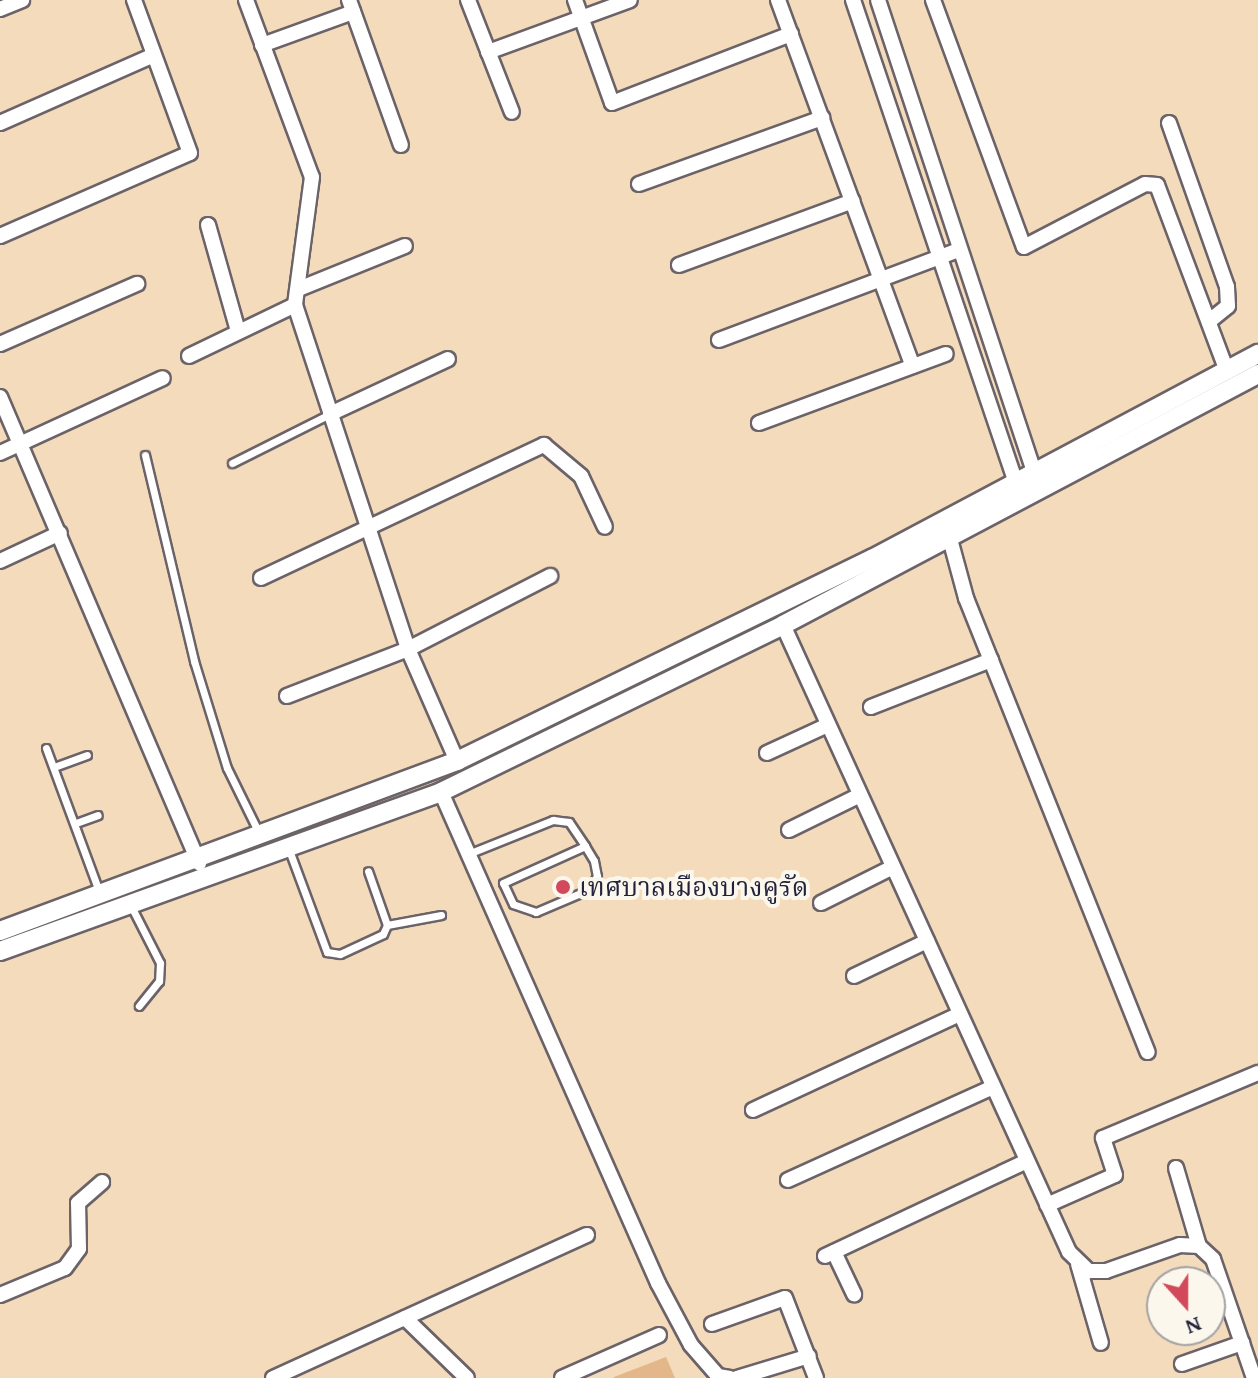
<!DOCTYPE html>
<html>
<head>
<meta charset="utf-8">
<style>
  body { margin:0 }
  #map { position:relative; width:1258px; height:1378px; overflow:hidden; background:#f3dbbc; font-family:"Gentium Book Plus","Noto Serif Thai",serif }
  div>[style] { position:absolute }
  .building>* { inset:0; background:#e4b78a }
  .roads { filter:drop-shadow(2px 0 #6b6368) drop-shadow(-2px 0 #6b6368) drop-shadow(0 2px #6b6368) drop-shadow(0 -2px #6b6368) }
  .service>* { height:7px; margin:-3.5px; padding:0 3.5px; transform-origin:3.5px; border-radius:3.5px; background:#fff }
  .minor>* { height:14px; margin:-7px; padding:0 7px; transform-origin:7px; border-radius:7px; background:#fff }
  .tertiary>* { height:18px; margin:-9px; padding:0 9px; transform-origin:9px; border-radius:9px; background:#fff }
  .dots>* { width:22px; height:22px; translate:-50% -50%; box-sizing:border-box; border:4px solid #fbf7ec; border-radius:50% }
  span { translate:-50% -50%; white-space:nowrap; text-align:center; line-height:1.15; -webkit-text-stroke:8px #fbf7ec; paint-order:stroke }
  .poi-label { font-size:26px; color:#22223b }
  .left { translate:0 -50%; text-align:left }
  .north { position:absolute; left:1146px; top:1266px; width:80px; height:80px; box-sizing:border-box; background:#fbf7ec; border:2px solid #a4a2a5; border-radius:50%; rotate:159deg; font-size:22px; font-weight:700; line-height:32px; text-align:center; color:#22223b }
  .north::after { content:''; display:block; margin:auto; width:28px; height:36px; background:#d1495b; clip-path:polygon(50% 0,100% 100%,50% 72%,0 100%) }
</style>
</head>
<body>
<div id="map">
  <div class="building">
    <div style="clip-path:polygon(666px 1357px,675px 1378px,614px 1378px,614px 1377px)"></div>
  </div>
  <div class="roads">
    <div class="service">
      <div style="left:145px;top:455px;width:212px;rotate:76.6deg"></div>
      <div style="left:194px;top:661px;width:112px;rotate:72.9deg"></div>
      <div style="left:227px;top:768px;width:72px;rotate:63.8deg"></div>
      <div style="left:232px;top:463px;width:110px;rotate:-26.6deg"></div>
      <div style="left:46px;top:748px;width:153px;rotate:69.7deg"></div>
      <div style="left:54px;top:767px;width:35px;rotate:-20deg"></div>
      <div style="left:76px;top:823px;width:23px;rotate:-20deg"></div>
      <div style="left:289px;top:850px;width:109px;rotate:69.6deg"></div>
      <div style="left:327px;top:952px;width:13px;rotate:9deg"></div>
      <div style="left:340px;top:954px;width:47px;rotate:-24.9deg"></div>
      <div style="left:383px;top:934px;width:10px;rotate:-66deg"></div>
      <div style="left:387px;top:925px;width:57px;rotate:-109.4deg"></div>
      <div style="left:468px;top:854px;width:92px;rotate:-21.8deg"></div>
      <div style="left:553px;top:820px;width:16px;rotate:7deg"></div>
      <div style="left:569px;top:822px;width:29px;rotate:56deg"></div>
      <div style="left:585px;top:846px;width:17px;rotate:59deg"></div>
      <div style="left:594px;top:861px;width:15px;rotate:79deg"></div>
      <div style="left:597px;top:876px;width:15px;rotate:118deg"></div>
      <div style="left:590px;top:889px;width:59px;rotate:156.9deg"></div>
      <div style="left:536px;top:912px;width:24px;rotate:-161deg"></div>
      <div style="left:513px;top:904px;width:23px;rotate:-115deg"></div>
      <div style="left:503px;top:883px;width:90px;rotate:-24.3deg"></div>
      <div style="left:131px;top:906px;width:64px;rotate:63deg"></div>
      <div style="left:160px;top:963px;width:18px;rotate:93deg"></div>
      <div style="left:159px;top:981px;width:32px;rotate:129deg"></div>
      <div style="left:387px;top:925px;width:55px;rotate:-10.5deg"></div>
    </div>
    <div class="minor">
      <div style="left:246px;top:0;width:189px;rotate:69.6deg"></div>
      <div style="left:312px;top:177px;width:129px;rotate:97.6deg"></div>
      <div style="left:295px;top:305px;width:362px;rotate:71.8deg"></div>
      <div style="left:408px;top:649px;width:122px;rotate:66.4deg"></div>
      <div style="left:349px;top:0;width:154px;rotate:70.3deg"></div>
      <div style="left:468px;top:0;width:120px;rotate:68.6deg"></div>
      <div style="left:575px;top:0;width:109px;rotate:70.2deg"></div>
      <div style="left:612px;top:103px;width:192px;rotate:-21.1deg"></div>
      <div style="left:778px;top:0;width:390px;rotate:69.8deg"></div>
      <div style="left:853px;top:0;width:510px;rotate:71.35deg"></div>
      <div style="left:878px;top:0;width:498px;rotate:71.7deg"></div>
      <div style="left:933px;top:0;width:263px;rotate:69.8deg"></div>
      <div style="left:1024px;top:247px;width:136px;rotate:-27.5deg"></div>
      <div style="left:1145px;top:184px;width:12px;rotate:5deg"></div>
      <div style="left:1157px;top:185px;width:199px;rotate:69.4deg"></div>
      <div style="left:0;top:9px;width:24px;rotate:-22deg"></div>
      <div style="left:262px;top:45px;width:97px;rotate:-19.9deg"></div>
      <div style="left:488px;top:52px;width:151px;rotate:-20.1deg"></div>
      <div style="left:0;top:123px;width:168px;rotate:-23.8deg"></div>
      <div style="left:1169px;top:123px;width:174px;rotate:70.5deg"></div>
      <div style="left:1227px;top:287px;width:19px;rotate:87deg"></div>
      <div style="left:1228px;top:306px;width:21px;rotate:141deg"></div>
      <div style="left:639px;top:184px;width:195px;rotate:-19.8deg"></div>
      <div style="left:208px;top:225px;width:110px;rotate:74.2deg"></div>
      <div style="left:0;top:236px;width:207px;rotate:-23.6deg"></div>
      <div style="left:190px;top:153px;width:163px;rotate:-110.1deg"></div>
      <div style="left:679px;top:265px;width:185px;rotate:-20.2deg"></div>
      <div style="left:301px;top:288px;width:112px;rotate:-22deg"></div>
      <div style="left:719px;top:340px;width:256px;rotate:-20.6deg"></div>
      <div style="left:0;top:344px;width:150px;rotate:-23.7deg"></div>
      <div style="left:189px;top:356px;width:118px;rotate:-25.7deg"></div>
      <div style="left:0;top:397px;width:507px;rotate:66.88deg"></div>
      <div style="left:330px;top:414px;width:130px;rotate:-25deg"></div>
      <div style="left:759px;top:423px;width:199px;rotate:-20.3deg"></div>
      <div style="left:0;top:453px;width:179px;rotate:-24.7deg"></div>
      <div style="left:950px;top:539px;width:61px;rotate:74.8deg"></div>
      <div style="left:966px;top:598px;width:489px;rotate:68.2deg"></div>
      <div style="left:0;top:561px;width:66px;rotate:-25deg"></div>
      <div style="left:261px;top:578px;width:313px;rotate:-25.2deg"></div>
      <div style="left:544px;top:445px;width:48px;rotate:40deg"></div>
      <div style="left:581px;top:476px;width:56px;rotate:64.8deg"></div>
      <div style="left:783px;top:625px;width:689px;rotate:65.48deg"></div>
      <div style="left:1069px;top:1252px;width:28px;rotate:44deg"></div>
      <div style="left:1089px;top:1271px;width:17px"></div>
      <div style="left:1106px;top:1271px;width:78px;rotate:-19.4deg"></div>
      <div style="left:1180px;top:1245px;width:19px;rotate:3deg"></div>
      <div style="left:1199px;top:1246px;width:19px;rotate:43deg"></div>
      <div style="left:1213px;top:1259px;width:126px;rotate:71deg"></div>
      <div style="left:287px;top:696px;width:130px;rotate:-21.2deg"></div>
      <div style="left:408px;top:649px;width:160px;rotate:-27.2deg"></div>
      <div style="left:871px;top:707px;width:129px;rotate:-21.4deg"></div>
      <div style="left:767px;top:753px;width:67px;rotate:-24.7deg"></div>
      <div style="left:441px;top:792px;width:537px;rotate:66.16deg"></div>
      <div style="left:658px;top:1283px;width:70px;rotate:62deg"></div>
      <div style="left:691px;top:1345px;width:41px;rotate:48.9deg"></div>
      <div style="left:718px;top:1376px;width:12px;rotate:9deg"></div>
      <div style="left:789px;top:830px;width:79px;rotate:-26.2deg"></div>
      <div style="left:821px;top:903px;width:80px;rotate:-26.6deg"></div>
      <div style="left:854px;top:976px;width:81px;rotate:-25.6deg"></div>
      <div style="left:753px;top:1110px;width:228px;rotate:-24.9deg"></div>
      <div style="left:1176px;top:1168px;width:81px;rotate:73.6deg"></div>
      <div style="left:788px;top:1180px;width:225px;rotate:-24.4deg"></div>
      <div style="left:1047px;top:1205px;width:74px;rotate:-23.8deg"></div>
      <div style="left:1115px;top:1175px;width:39px;rotate:-108deg"></div>
      <div style="left:1103px;top:1138px;width:168px;rotate:-22.8deg"></div>
      <div style="left:834px;top:1252px;width:47px;rotate:64.5deg"></div>
      <div style="left:825px;top:1256px;width:223px;rotate:-25.2deg"></div>
      <div style="left:1078px;top:1264px;width:82px;rotate:73.8deg"></div>
      <div style="left:0;top:1295px;width:70px;rotate:-22.6deg"></div>
      <div style="left:65px;top:1268px;width:24px;rotate:-54deg"></div>
      <div style="left:79px;top:1249px;width:46px;rotate:-91.2deg"></div>
      <div style="left:78px;top:1203px;width:32px;rotate:-41deg"></div>
      <div style="left:405px;top:1318px;width:86px;rotate:44.1deg"></div>
      <div style="left:712px;top:1324px;width:77px;rotate:-19.6deg"></div>
      <div style="left:785px;top:1298px;width:86px;rotate:68.8deg"></div>
      <div style="left:1182px;top:1364px;width:64px;rotate:-19.3deg"></div>
      <div style="left:273px;top:1378px;width:345px;rotate:-24.5deg"></div>
      <div style="left:562px;top:1378px;width:106px;rotate:-23.9deg"></div>
      <div style="left:737px;top:1378px;width:75px;rotate:-17deg"></div>
    </div>
    <div class="tertiary">
      <div style="left:0;top:931px;width:488px;rotate:-20.4deg"></div>
      <div style="left:457px;top:761px;width:462px;rotate:-26deg"></div>
      <div style="left:872px;top:559px;width:437px;rotate:-28deg"></div>
      <div style="left:0;top:951px;width:469px;rotate:-19.8deg"></div>
      <div style="left:441px;top:792px;width:381px;rotate:-26deg"></div>
      <div style="left:783px;top:625px;width:537px;rotate:-27.85deg"></div>
    </div>
  </div>
  <div class="dots">
    <div style="left:563px;top:887px;background:#d1495b"></div>
  </div>
  <div class="poi-label">
    <span class="left" style="left:579px;top:887px">เทศบาลเมืองบางคูรัด</span>
  </div>
  <div class="north">N</div>
</div>
</body>
</html>
